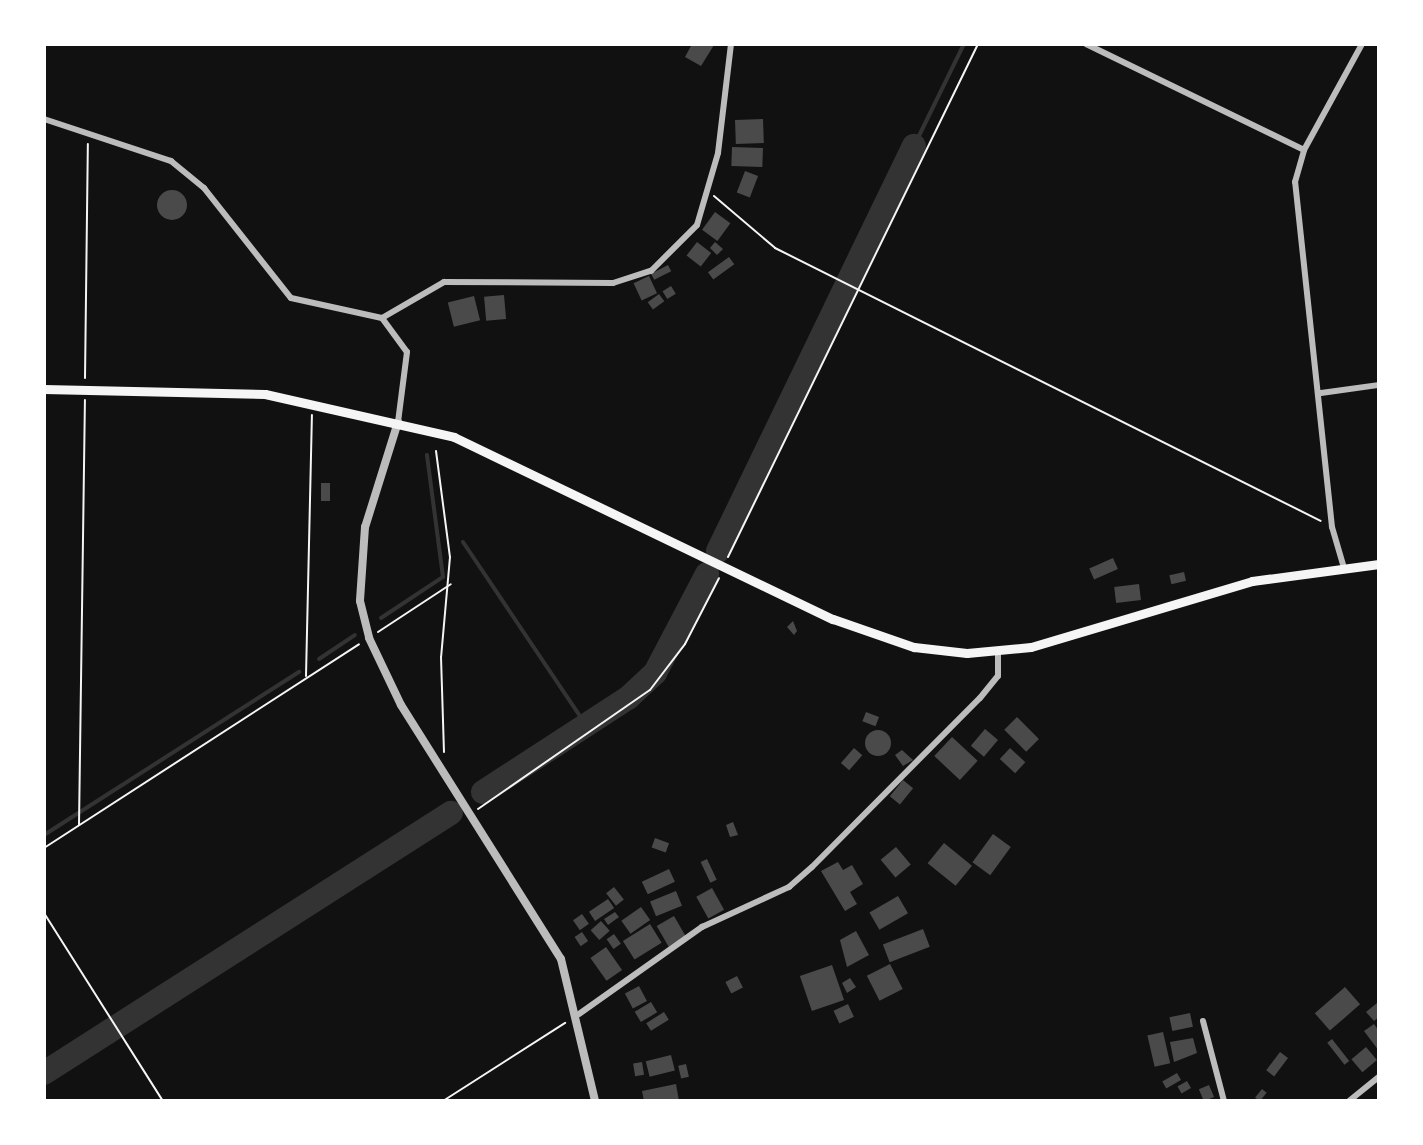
<!DOCTYPE html>
<html>
<head>
<meta charset="utf-8">
<style>
  body { margin:0 }
  #map { position:relative; width:1423px; height:1145px; overflow:hidden; background:#111; font-family:"Work Sans",sans-serif }
  div>[style] { position:absolute }
  .stream>* { height:4px; margin:-2px; padding:0 2px; transform-origin:2px; border-radius:2px; background:#333 }
  .river>* { height:24px; margin:-12px; padding:0 12px; transform-origin:12px; border-radius:12px; background:#333 }
  .building>* { inset:0; background:#4a4a4a; transform-origin:0 0 }
  .round { border-radius:50% }
  .path>* { height:2px; margin:-1px; padding:0 1px; transform-origin:1px; border-radius:1px; background:#f5f5f5 }
  .minor>* { height:6px; margin:-3px; padding:0 3px; transform-origin:3px; border-radius:3px; background:#bcbcbc }
  .tertiary>* { height:8px; margin:-4px; padding:0 4px; transform-origin:4px; border-radius:4px; background:#bcbcbc }
  .secondary>* { height:9px; margin:-4.5px; padding:0 4.5px; transform-origin:4.5px; border-radius:4.5px; background:#f5f5f5 }
  span { translate:-50% -50%; white-space:nowrap; text-align:center; line-height:1.15; -webkit-text-stroke:6px #fff; paint-order:stroke }
  .frame { position:absolute; inset:0; border:46px solid #fff; pointer-events:none }
</style>
</head>
<body>
<div id="map">
  <div class="stream">
    <div style="left:914px;top:146px;width:114px;rotate:-63.9deg"></div>
    <div style="left:463px;top:542px;width:220px;rotate:56.1deg"></div>
    <div style="left:381px;top:618px;width:74px;rotate:-33.5deg"></div>
    <div style="left:443px;top:577px;width:123px;rotate:-97.5deg"></div>
    <div style="left:319px;top:659px;width:43px;rotate:-33.7deg"></div>
    <div style="left:44px;top:835px;width:303px;rotate:-32.6deg"></div>
  </div>
  <div class="river">
    <div style="left:718px;top:551px;width:450px;rotate:-64.2deg"></div>
    <div style="left:483px;top:792px;width:173px;rotate:-33deg"></div>
    <div style="left:628px;top:698px;width:37px;rotate:-43deg"></div>
    <div style="left:655px;top:673px;width:112px;rotate:-62.3deg"></div>
    <div style="left:44px;top:1073px;width:483px;rotate:-32.6deg"></div>
  </div>
  <div class="building">
    <div style="clip-path:polygon(692px 44px,714px 45px,701px 66px,685px 57px)"></div>
    <div style="left:763px;top:119px;width:24px;height:28px;rotate:88deg"></div>
    <div style="left:732px;top:147px;width:31px;height:19px;rotate:2deg"></div>
    <div style="left:745px;top:171px;width:14px;height:23px;rotate:21deg"></div>
    <div class="round" style="left:157px;top:190px;width:30px;height:30px"></div>
    <div style="left:715px;top:212px;width:19px;height:22px;rotate:36deg"></div>
    <div style="left:697px;top:242px;width:18px;height:17px;rotate:38deg"></div>
    <div style="clip-path:polygon(715px 242px,723px 249px,717px 255px,710px 248px)"></div>
    <div style="left:729px;top:257px;width:9px;height:26px;rotate:54deg"></div>
    <div style="left:668px;top:265px;width:7px;height:19px;rotate:63deg"></div>
    <div style="left:649px;top:276px;width:19px;height:17px;rotate:65deg"></div>
    <div style="left:671px;top:286px;width:9px;height:10px;rotate:58deg"></div>
    <div style="left:659px;top:294px;width:9px;height:14px;rotate:54deg"></div>
    <div style="left:504px;top:295px;width:24px;height:20px;rotate:85deg"></div>
    <div style="left:474px;top:296px;width:25px;height:27px;rotate:76deg"></div>
    <div style="left:321px;top:483px;width:9px;height:18px"></div>
    <div style="left:1113px;top:558px;width:12px;height:26px;rotate:66deg"></div>
    <div style="left:1184px;top:572px;width:9px;height:15px;rotate:77deg"></div>
    <div style="left:1139px;top:584px;width:16px;height:25px;rotate:83deg"></div>
    <div style="clip-path:polygon(793px 621px,797px 631px,794px 635px,787px 627px)"></div>
    <div style="left:866px;top:712px;width:14px;height:10px;rotate:21deg"></div>
    <div style="left:1017px;top:717px;width:31px;height:18px;rotate:45deg"></div>
    <div style="left:985px;top:729px;width:17px;height:22px;rotate:40deg"></div>
    <div class="round" style="left:865px;top:730px;width:26px;height:26px"></div>
    <div style="left:952px;top:737px;width:35px;height:26px;rotate:43deg"></div>
    <div style="left:854px;top:748px;width:11px;height:20px;rotate:41deg"></div>
    <div style="left:1010px;top:748px;width:21px;height:15px;rotate:43deg"></div>
    <div style="clip-path:polygon(902px 750px,913px 760px,903px 766px,895px 755px)"></div>
    <div style="left:903px;top:780px;width:13px;height:21px;rotate:39deg"></div>
    <div style="clip-path:polygon(733px 822px,738px 835px,730px 837px,726px 825px)"></div>
    <div style="left:993px;top:834px;width:22px;height:35px;rotate:36deg"></div>
    <div style="left:655px;top:838px;width:15px;height:10px;rotate:20deg"></div>
    <div style="left:944px;top:843px;width:36px;height:26px;rotate:39deg"></div>
    <div style="left:896px;top:847px;width:23px;height:20px;rotate:50deg"></div>
    <div style="left:707px;top:859px;width:23px;height:7px;rotate:65deg"></div>
    <div style="clip-path:polygon(838px 862px,843px 870px,852px 865px,863px 884px,850px 892px,857px 904px,845px 911px,821px 871px)"></div>
    <div style="left:669px;top:869px;width:14px;height:30px;rotate:65deg"></div>
    <div style="left:614px;top:887px;width:16px;height:10px;rotate:52deg"></div>
    <div style="left:712px;top:888px;width:25px;height:18px;rotate:61deg"></div>
    <div style="left:676px;top:891px;width:16px;height:28px;rotate:68deg"></div>
    <div style="left:898px;top:896px;width:20px;height:33px;rotate:60deg"></div>
    <div style="left:608px;top:899px;width:11px;height:23px;rotate:56deg"></div>
    <div style="left:641px;top:907px;width:16px;height:24px;rotate:55deg"></div>
    <div style="clip-path:polygon(615px 912px,619px 917px,608px 925px,604px 919px)"></div>
    <div style="left:582px;top:914px;width:12px;height:11px;rotate:55deg"></div>
    <div style="left:674px;top:916px;width:24px;height:20px;rotate:60deg"></div>
    <div style="left:601px;top:921px;width:13px;height:14px;rotate:48deg"></div>
    <div style="left:650px;top:924px;width:22px;height:32px;rotate:58deg"></div>
    <div style="left:923px;top:929px;width:19px;height:43px;rotate:69deg"></div>
    <div style="clip-path:polygon(856px 931px,869px 955px,847px 967px,840px 940px)"></div>
    <div style="left:582px;top:932px;width:11px;height:9px;rotate:56deg"></div>
    <div style="left:614px;top:934px;width:12px;height:9px;rotate:55deg"></div>
    <div style="left:606px;top:947px;width:28px;height:19px;rotate:55deg"></div>
    <div style="left:890px;top:964px;width:28px;height:26px;rotate:63deg"></div>
    <div style="left:832px;top:965px;width:37px;height:34px;rotate:71deg"></div>
    <div style="left:737px;top:976px;width:13px;height:13px;rotate:63deg"></div>
    <div style="clip-path:polygon(850px 978px,856px 987px,847px 993px,842px 983px)"></div>
    <div style="left:639px;top:986px;width:17px;height:16px;rotate:62deg"></div>
    <div style="left:1345px;top:987px;width:23px;height:40px;rotate:49deg"></div>
    <div style="left:651px;top:1002px;width:12px;height:19px;rotate:59deg"></div>
    <div style="clip-path:polygon(1377px 1003px,1379px 1017px,1374px 1021px,1366px 1012px)"></div>
    <div style="left:848px;top:1004px;width:14px;height:16px;rotate:65deg"></div>
    <div style="left:664px;top:1012px;width:9px;height:21px;rotate:58deg"></div>
    <div style="left:1190px;top:1013px;width:14px;height:21px;rotate:78deg"></div>
    <div style="clip-path:polygon(1374px 1024px,1379px 1031px,1379px 1051px,1364px 1031px)"></div>
    <div style="left:1163px;top:1032px;width:32px;height:16px;rotate:77deg"></div>
    <div style="clip-path:polygon(1193px 1038px,1197px 1053px,1174px 1062px,1170px 1042px)"></div>
    <div style="left:1332px;top:1039px;width:28px;height:6px;rotate:52deg"></div>
    <div style="left:1366px;top:1047px;width:17px;height:19px;rotate:50deg"></div>
    <div style="left:1280px;top:1052px;width:10px;height:23px;rotate:37deg"></div>
    <div style="left:671px;top:1055px;width:16px;height:26px;rotate:76deg"></div>
    <div style="left:642px;top:1062px;width:13px;height:9px;rotate:81deg"></div>
    <div style="left:686px;top:1064px;width:13px;height:8px;rotate:77deg"></div>
    <div style="left:1177px;top:1073px;width:8px;height:17px;rotate:60deg"></div>
    <div style="left:1187px;top:1081px;width:8px;height:11px;rotate:60deg"></div>
    <div style="clip-path:polygon(676px 1084px,679px 1101px,644px 1101px,642px 1091px)"></div>
    <div style="left:1209px;top:1085px;width:13px;height:11px;rotate:67deg"></div>
    <div style="left:1262px;top:1089px;width:6px;height:11px;rotate:39deg"></div>
  </div>
  <div class="path">
    <div style="left:714px;top:196px;width:80px;rotate:40.4deg"></div>
    <div style="left:775px;top:248px;width:610px;rotate:26.57deg"></div>
    <div style="left:85px;top:378px;width:234px;rotate:-89.3deg"></div>
    <div style="left:436px;top:451px;width:107px;rotate:82.5deg"></div>
    <div style="left:450px;top:557px;width:100px;rotate:95.1deg"></div>
    <div style="left:441px;top:657px;width:95px;rotate:88.2deg"></div>
    <div style="left:728px;top:557px;width:571px;rotate:-64.02deg"></div>
    <div style="left:378px;top:632px;width:87px;rotate:-33.3deg"></div>
    <div style="left:306px;top:676px;width:261px;rotate:-88.7deg"></div>
    <div style="left:478px;top:809px;width:209px;rotate:-34.7deg"></div>
    <div style="left:650px;top:690px;width:58px;rotate:-52.7deg"></div>
    <div style="left:685px;top:644px;width:74px;rotate:-62.7deg"></div>
    <div style="left:79px;top:825px;width:425px;rotate:-89.2deg"></div>
    <div style="left:44px;top:848px;width:375px;rotate:-32.9deg"></div>
    <div style="left:44px;top:913px;width:222px;rotate:57.7deg"></div>
    <div style="left:443px;top:1101px;width:145px;rotate:-32.6deg"></div>
  </div>
  <div class="minor">
    <div style="left:1086px;top:44px;width:242px;rotate:25.9deg"></div>
    <div style="left:44px;top:119px;width:134px;rotate:18.3deg"></div>
    <div style="left:171px;top:161px;width:43px;rotate:39.3deg"></div>
    <div style="left:204px;top:188px;width:140px;rotate:51.7deg"></div>
    <div style="left:291px;top:298px;width:93px;rotate:12.4deg"></div>
    <div style="left:382px;top:318px;width:42px;rotate:53.7deg"></div>
    <div style="left:407px;top:352px;width:71px;rotate:97.3deg"></div>
    <div style="left:382px;top:318px;width:72px;rotate:-30.1deg"></div>
    <div style="left:444px;top:282px;width:169px;rotate:0.3deg"></div>
    <div style="left:613px;top:283px;width:40px;rotate:-18deg"></div>
    <div style="left:651px;top:271px;width:65px;rotate:-45deg"></div>
    <div style="left:697px;top:225px;width:75px;rotate:-73.7deg"></div>
    <div style="left:718px;top:153px;width:110px;rotate:-83.2deg"></div>
    <div style="left:1321px;top:393px;width:59px;rotate:-7.9deg"></div>
    <div style="left:1344px;top:568px;width:43px;rotate:-106.3deg"></div>
    <div style="left:1332px;top:527px;width:347px;rotate:-96.1deg"></div>
    <div style="left:1295px;top:182px;width:33px;rotate:-74deg"></div>
    <div style="left:1304px;top:150px;width:121px;rotate:-61.3deg"></div>
    <div style="left:579px;top:1014px;width:151px;rotate:-35.3deg"></div>
    <div style="left:702px;top:927px;width:96px;rotate:-24.7deg"></div>
    <div style="left:789px;top:887px;width:30px;rotate:-41deg"></div>
    <div style="left:812px;top:867px;width:238px;rotate:-45.2deg"></div>
    <div style="left:980px;top:698px;width:28px;rotate:-51deg"></div>
    <div style="left:998px;top:676px;width:23px;rotate:-90deg"></div>
    <div style="left:1203px;top:1021px;width:83px;rotate:75.3deg"></div>
    <div style="left:1349px;top:1101px;width:38px;rotate:-39deg"></div>
  </div>
  <div class="tertiary">
    <div style="left:398px;top:422px;width:110px;rotate:107.4deg"></div>
    <div style="left:365px;top:527px;width:74px;rotate:93.9deg"></div>
    <div style="left:360px;top:601px;width:38px;rotate:76deg"></div>
    <div style="left:369px;top:638px;width:74px;rotate:64.5deg"></div>
    <div style="left:401px;top:705px;width:300px;rotate:57.8deg"></div>
    <div style="left:561px;top:959px;width:146px;rotate:76.5deg"></div>
  </div>
  <div class="secondary">
    <div style="left:44px;top:389px;width:221px;rotate:1.3deg"></div>
    <div style="left:265px;top:394px;width:194px;rotate:12.8deg"></div>
    <div style="left:454px;top:437px;width:420px;rotate:25.7deg"></div>
    <div style="left:833px;top:619px;width:86px;rotate:19.1deg"></div>
    <div style="left:914px;top:647px;width:53px;rotate:6.5deg"></div>
    <div style="left:967px;top:653px;width:64px;rotate:-5.4deg"></div>
    <div style="left:1031px;top:647px;width:231px;rotate:-16.6deg"></div>
    <div style="left:1252px;top:581px;width:128px;rotate:-7.6deg"></div>
  </div>
  <div class="frame"></div>
</div>
</body>
</html>
